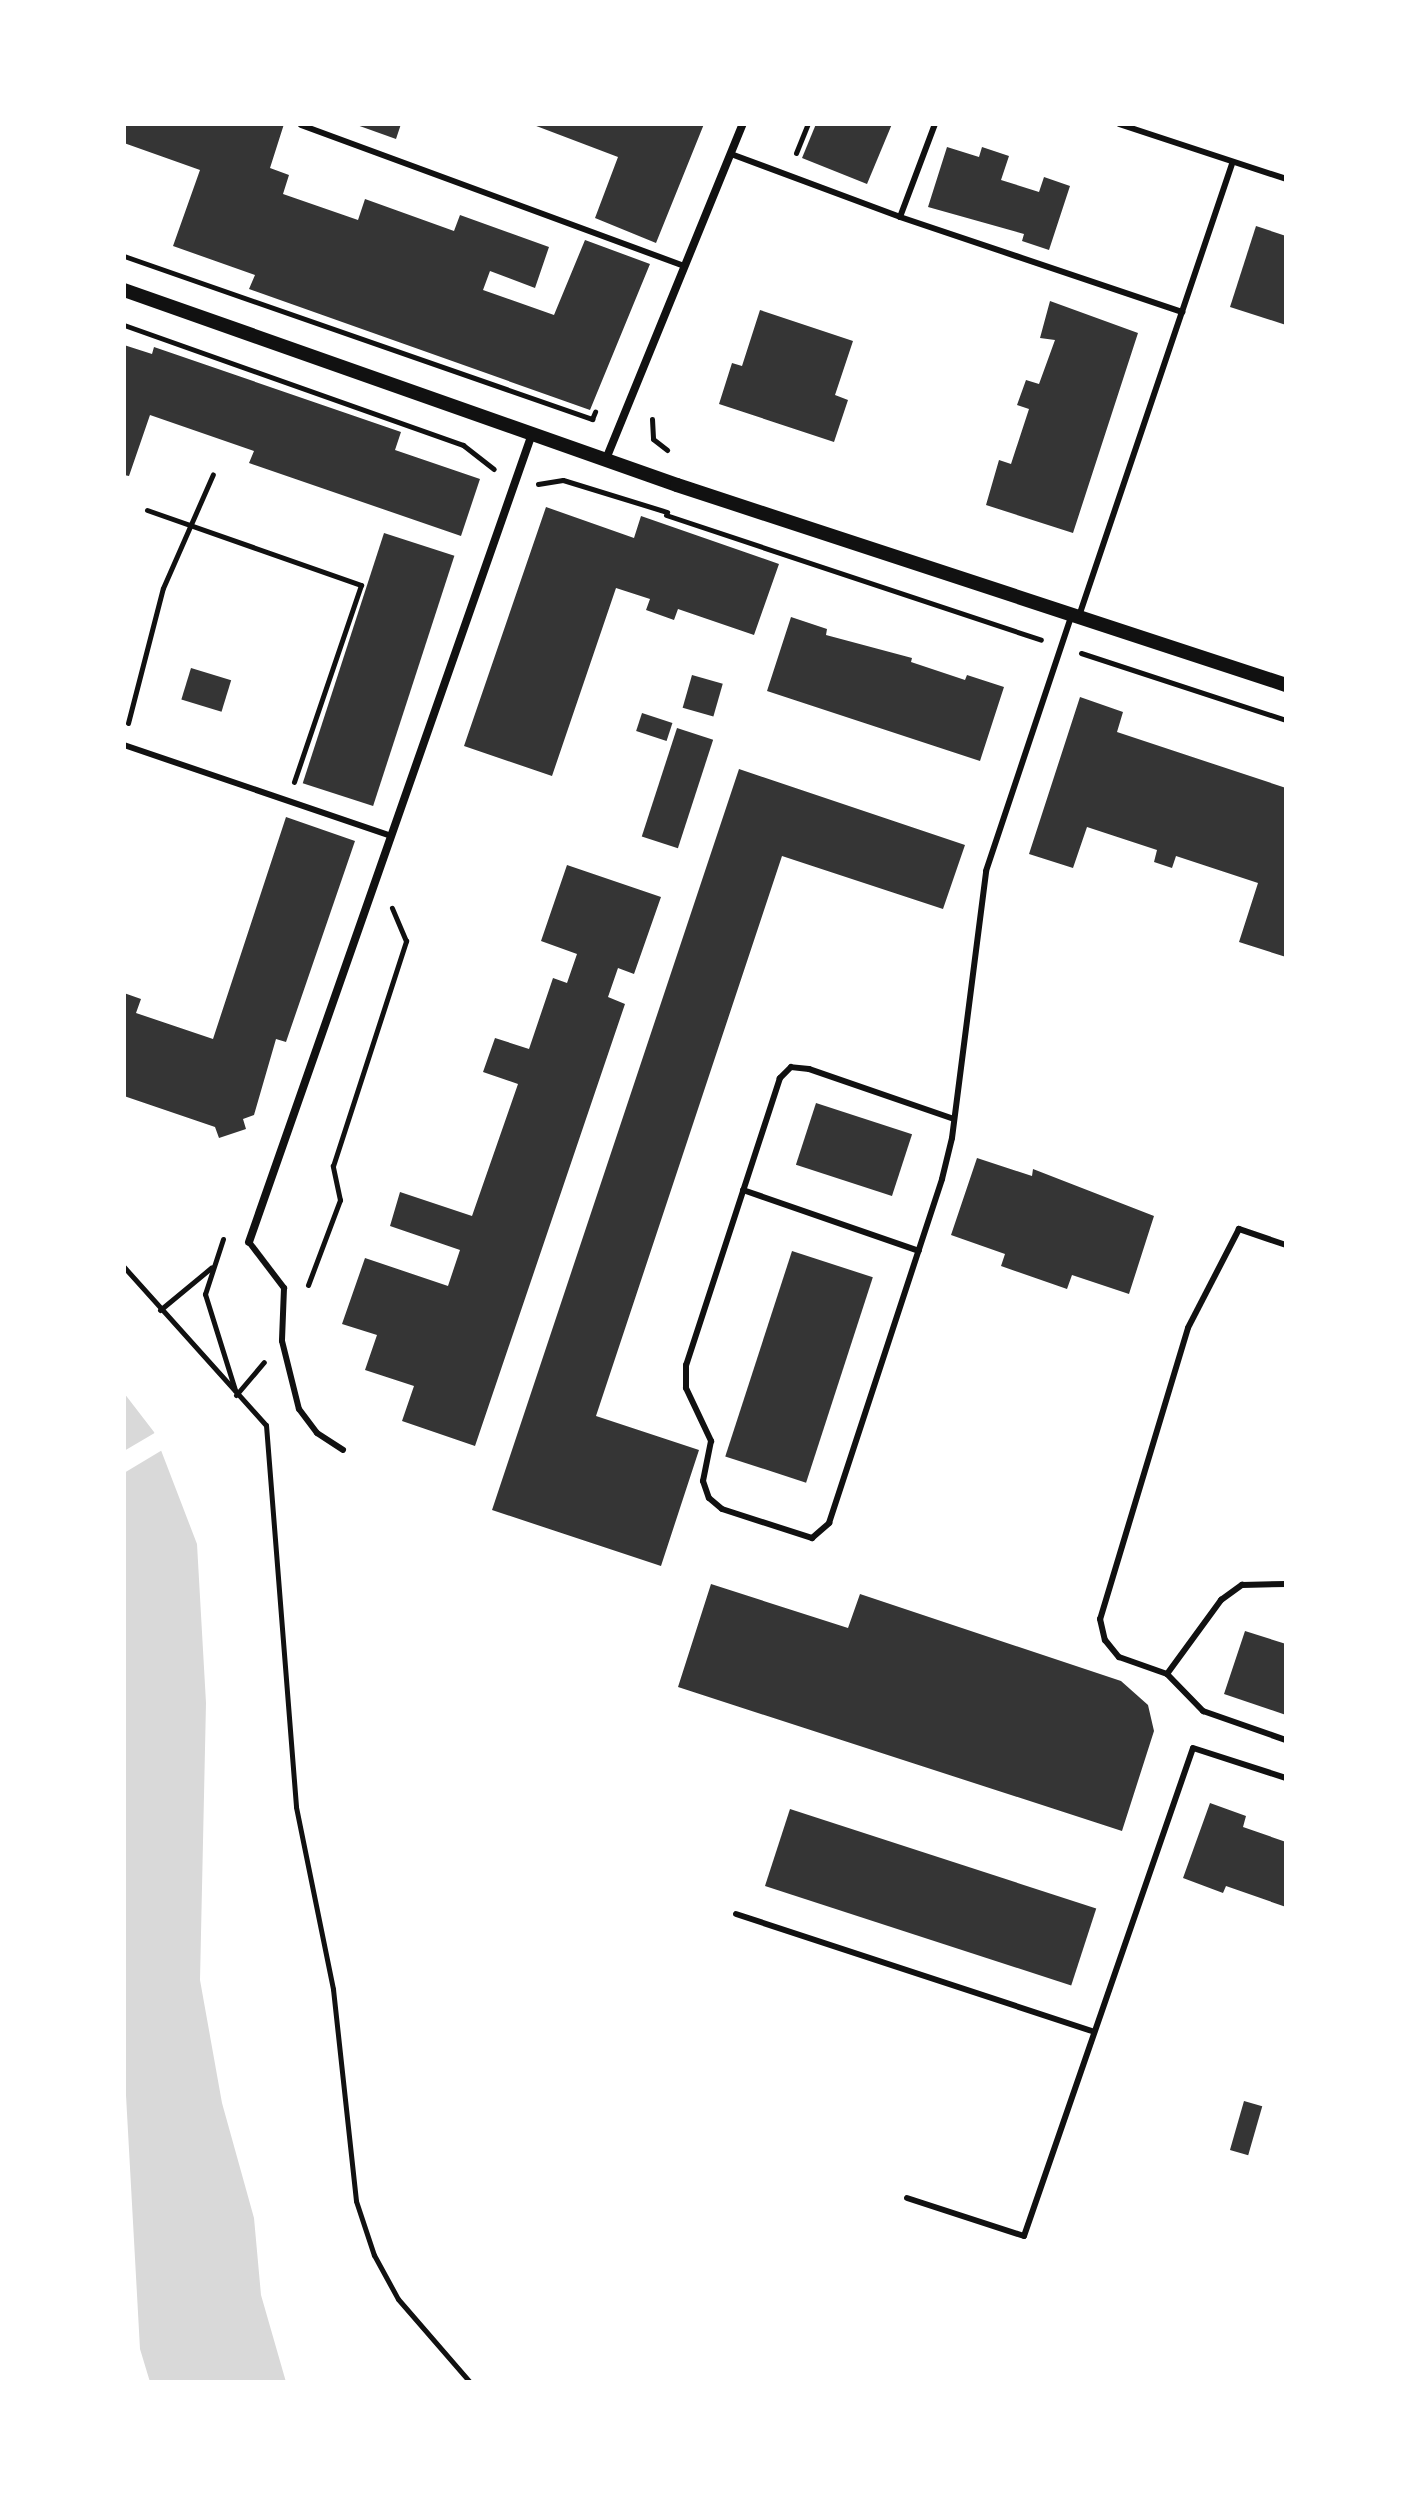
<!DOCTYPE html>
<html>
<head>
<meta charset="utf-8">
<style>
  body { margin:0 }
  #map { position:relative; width:1410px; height:2506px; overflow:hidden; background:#fff; font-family:Lora,serif }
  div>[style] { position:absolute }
  .water>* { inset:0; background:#d9d9d9 }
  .pier>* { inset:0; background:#fff }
  .building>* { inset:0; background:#353535; transform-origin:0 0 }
  .path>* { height:5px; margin:-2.5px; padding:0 2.5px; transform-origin:2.5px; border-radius:2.5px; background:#111 }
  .service>* { height:6px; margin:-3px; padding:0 3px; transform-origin:3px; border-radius:3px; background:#111 }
  .minor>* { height:8px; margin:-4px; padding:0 4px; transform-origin:4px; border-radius:4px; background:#111 }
  .tertiary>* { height:14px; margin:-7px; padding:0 7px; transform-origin:7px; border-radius:7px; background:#111 }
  span { translate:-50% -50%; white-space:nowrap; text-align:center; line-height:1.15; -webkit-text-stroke:6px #fff; paint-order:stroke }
  .frame { position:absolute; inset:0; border:126px solid #fff; pointer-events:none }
</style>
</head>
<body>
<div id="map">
  <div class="water">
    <div style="clip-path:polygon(124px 1393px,154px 1432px,197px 1544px,206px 1703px,200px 1980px,222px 2103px,254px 2218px,261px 2295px,286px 2382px,150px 2382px,140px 2349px,124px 2059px)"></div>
  </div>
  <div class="pier">
    <div style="clip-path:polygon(158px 1431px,164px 1449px,124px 1473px,124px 1451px)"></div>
  </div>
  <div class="building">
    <div style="clip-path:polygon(124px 124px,284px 124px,270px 168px,289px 175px,283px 194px,358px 220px,365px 199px,454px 231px,460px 215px,549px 247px,535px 288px,490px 271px,483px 290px,554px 315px,585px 240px,650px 264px,590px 410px,249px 289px,255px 275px,173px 246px,200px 170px,124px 143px)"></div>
    <div style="clip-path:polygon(354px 124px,401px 124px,396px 139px)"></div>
    <div style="clip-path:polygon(531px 124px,704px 124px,656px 243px,595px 218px,618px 157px)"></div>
    <div style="clip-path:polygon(816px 124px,892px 124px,867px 184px,802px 158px)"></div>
    <div style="clip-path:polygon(947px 147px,979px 157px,982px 147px,1009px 156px,1001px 180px,1039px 192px,1044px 177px,1070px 186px,1049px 250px,1022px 241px,1024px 234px,928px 207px)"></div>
    <div style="clip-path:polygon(1256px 226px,1286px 236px,1286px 325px,1230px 307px)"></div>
    <div style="clip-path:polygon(1050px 301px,1138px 333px,1073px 533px,986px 505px,999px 460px,1011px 464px,1029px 409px,1017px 405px,1026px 380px,1039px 384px,1055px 340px,1040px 338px)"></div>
    <div style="clip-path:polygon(760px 310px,853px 341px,835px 395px,848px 400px,834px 442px,719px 404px,732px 363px,742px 366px)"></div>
    <div style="clip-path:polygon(124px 345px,152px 354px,154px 347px,401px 432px,395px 450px,480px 479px,461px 536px,249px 463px,254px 451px,150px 415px,129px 476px,124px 475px)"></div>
    <div style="clip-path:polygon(546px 507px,634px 538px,641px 516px,779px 564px,754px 635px,678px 609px,674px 620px,646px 610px,650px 599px,616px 588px,552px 776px,464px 746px)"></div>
    <div style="left:384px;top:533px;width:74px;height:263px;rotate:18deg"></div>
    <div style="clip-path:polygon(791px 617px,827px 629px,826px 635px,912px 658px,911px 662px,965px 680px,967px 675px,1004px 687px,980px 761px,767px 691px)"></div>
    <div style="left:191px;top:668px;width:42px;height:33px;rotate:17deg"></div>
    <div style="left:692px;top:675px;width:32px;height:34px;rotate:16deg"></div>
    <div style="clip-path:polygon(1080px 697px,1123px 712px,1117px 732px,1286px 788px,1286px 957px,1239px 942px,1258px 883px,1176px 856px,1172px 868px,1154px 862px,1157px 850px,1087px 827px,1073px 868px,1029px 854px)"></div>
    <div style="left:642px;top:713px;width:32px;height:19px;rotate:18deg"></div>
    <div style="left:677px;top:728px;width:38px;height:114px;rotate:18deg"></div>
    <div style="clip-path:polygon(739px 769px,965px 845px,943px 909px,782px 856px,596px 1416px,699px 1450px,661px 1566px,492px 1510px)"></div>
    <div style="clip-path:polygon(286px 817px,355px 841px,286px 1042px,276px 1039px,254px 1115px,243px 1119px,246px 1129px,219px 1138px,215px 1127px,124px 1096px,124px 993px,141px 999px,136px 1013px,213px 1039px)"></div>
    <div style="clip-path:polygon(567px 865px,661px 897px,634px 974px,618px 968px,608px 997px,625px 1004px,475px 1446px,402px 1421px,414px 1386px,365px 1370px,377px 1335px,342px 1324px,365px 1258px,448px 1286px,460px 1250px,390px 1226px,400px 1192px,472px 1216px,518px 1084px,483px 1072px,495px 1038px,529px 1049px,553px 978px,567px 983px,577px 954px,541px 941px)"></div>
    <div style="left:816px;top:1103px;width:101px;height:65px;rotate:18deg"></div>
    <div style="clip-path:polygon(977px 1158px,1032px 1176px,1033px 1169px,1154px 1216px,1129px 1294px,1072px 1275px,1067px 1289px,1001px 1266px,1005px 1254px,951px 1235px)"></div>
    <div style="left:792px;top:1251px;width:85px;height:216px;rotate:18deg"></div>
    <div style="clip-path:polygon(711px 1584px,848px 1628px,860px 1594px,1121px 1681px,1148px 1705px,1154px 1731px,1122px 1831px,678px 1687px)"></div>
    <div style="clip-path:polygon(1245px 1631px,1286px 1644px,1286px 1715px,1224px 1694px)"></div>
    <div style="clip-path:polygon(1210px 1803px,1246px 1816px,1243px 1827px,1286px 1842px,1286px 1907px,1226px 1886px,1223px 1893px,1183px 1878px)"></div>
    <div style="left:790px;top:1809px;width:322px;height:81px;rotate:18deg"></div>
    <div style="left:1244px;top:2101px;width:19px;height:51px;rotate:16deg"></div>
  </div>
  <div class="path">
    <div style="left:796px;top:153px;width:31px;rotate:-68deg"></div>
    <div style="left:124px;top:256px;width:496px;rotate:19.2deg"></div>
    <div style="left:592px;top:419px;width:8px;rotate:-67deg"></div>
    <div style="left:124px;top:325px;width:360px;rotate:19.5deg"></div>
    <div style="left:463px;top:445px;width:39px;rotate:38deg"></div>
    <div style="left:652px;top:419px;width:20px;rotate:87deg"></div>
    <div style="left:653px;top:439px;width:18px;rotate:38deg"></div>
    <div style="left:538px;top:484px;width:25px;rotate:-9deg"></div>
    <div style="left:563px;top:480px;width:109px;rotate:17.1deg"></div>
    <div style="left:147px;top:510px;width:227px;rotate:19.3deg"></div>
    <div style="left:361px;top:585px;width:208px;rotate:108.8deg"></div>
    <div style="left:666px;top:515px;width:395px;rotate:18.4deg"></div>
    <div style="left:1081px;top:653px;width:216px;rotate:18.1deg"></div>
    <div style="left:128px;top:723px;width:139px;rotate:-75.5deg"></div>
    <div style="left:163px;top:588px;width:124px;rotate:-66.3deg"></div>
    <div style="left:223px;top:1239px;width:58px;rotate:108.1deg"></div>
    <div style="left:205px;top:1294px;width:101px;rotate:72.6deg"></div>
    <div style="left:124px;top:1267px;width:212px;rotate:48.1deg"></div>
    <div style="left:266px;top:1425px;width:383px;rotate:85.5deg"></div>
    <div style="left:296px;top:1807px;width:186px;rotate:78.5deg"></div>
    <div style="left:333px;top:1989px;width:213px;rotate:83.8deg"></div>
    <div style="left:356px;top:2201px;width:57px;rotate:71.6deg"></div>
    <div style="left:374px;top:2255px;width:50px;rotate:61.4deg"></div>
    <div style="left:398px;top:2299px;width:110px;rotate:49.1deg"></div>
    <div style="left:308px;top:1285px;width:91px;rotate:-69.4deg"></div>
    <div style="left:340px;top:1200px;width:35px;rotate:-102deg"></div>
    <div style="left:333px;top:1166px;width:237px;rotate:-72deg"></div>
    <div style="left:406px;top:941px;width:36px;rotate:-113deg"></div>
    <div style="left:160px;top:1310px;width:67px;rotate:-39.6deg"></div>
    <div style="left:236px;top:1395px;width:43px;rotate:-49.7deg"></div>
  </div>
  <div class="service">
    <div style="left:1119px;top:124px;width:176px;rotate:18.2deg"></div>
    <div style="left:301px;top:125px;width:409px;rotate:20.2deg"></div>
    <div style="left:731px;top:154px;width:180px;rotate:20.4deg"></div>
    <div style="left:900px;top:217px;width:99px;rotate:-69.4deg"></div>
    <div style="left:900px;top:217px;width:298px;rotate:18.6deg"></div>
    <div style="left:1079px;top:616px;width:479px;rotate:-71.3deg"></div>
    <div style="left:124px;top:745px;width:282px;rotate:18.8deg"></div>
    <div style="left:954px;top:1119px;width:153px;rotate:-161deg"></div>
    <div style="left:809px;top:1069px;width:18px;rotate:-174deg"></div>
    <div style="left:791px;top:1067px;width:16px;rotate:135deg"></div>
    <div style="left:780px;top:1078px;width:302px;rotate:108.1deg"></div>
    <div style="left:686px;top:1365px;width:23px;rotate:90deg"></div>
    <div style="left:686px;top:1388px;width:59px;rotate:64.7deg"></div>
    <div style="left:711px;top:1441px;width:41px;rotate:101.3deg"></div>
    <div style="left:703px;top:1481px;width:18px;rotate:71deg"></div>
    <div style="left:709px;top:1498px;width:17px;rotate:40deg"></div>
    <div style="left:722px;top:1509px;width:95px;rotate:17.9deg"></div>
    <div style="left:812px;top:1538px;width:23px;rotate:-41deg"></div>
    <div style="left:829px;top:1523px;width:362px;rotate:-71.8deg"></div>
    <div style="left:942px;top:1179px;width:42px;rotate:-76.3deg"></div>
    <div style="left:952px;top:1138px;width:269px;rotate:-82.7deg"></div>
    <div style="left:986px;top:871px;width:271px;rotate:-71.5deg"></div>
    <div style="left:743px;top:1190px;width:186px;rotate:19.1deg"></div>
    <div style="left:249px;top:1242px;width:58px;rotate:52.7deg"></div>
    <div style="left:284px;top:1288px;width:53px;rotate:92.2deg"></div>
    <div style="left:282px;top:1341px;width:70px;rotate:76deg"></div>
    <div style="left:299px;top:1409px;width:30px;rotate:53deg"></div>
    <div style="left:317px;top:1433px;width:31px;rotate:33deg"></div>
    <div style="left:1286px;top:1245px;width:50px;rotate:-161.2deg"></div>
    <div style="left:1239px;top:1229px;width:111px;rotate:117.3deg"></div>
    <div style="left:1188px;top:1328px;width:304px;rotate:106.8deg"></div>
    <div style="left:1100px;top:1619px;width:22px;rotate:77deg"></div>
    <div style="left:1105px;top:1640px;width:22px;rotate:51deg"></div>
    <div style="left:1119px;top:1657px;width:51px;rotate:19.5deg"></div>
    <div style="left:1167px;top:1674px;width:52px;rotate:45.8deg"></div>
    <div style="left:1203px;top:1711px;width:88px;rotate:19.3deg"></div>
    <div style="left:1167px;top:1674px;width:92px;rotate:-53.9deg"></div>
    <div style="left:1221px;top:1600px;width:26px;rotate:-36deg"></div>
    <div style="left:1242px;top:1585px;width:44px;rotate:-1.3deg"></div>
    <div style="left:736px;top:1914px;width:377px;rotate:18.2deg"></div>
    <div style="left:907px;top:2198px;width:123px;rotate:18deg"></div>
    <div style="left:1024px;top:2236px;width:516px;rotate:-70.9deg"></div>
    <div style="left:1193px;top:1748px;width:98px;rotate:17.9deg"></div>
  </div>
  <div class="minor">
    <div style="left:606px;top:459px;width:362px;rotate:-67.8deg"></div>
    <div style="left:249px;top:1242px;width:856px;rotate:-70.7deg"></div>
  </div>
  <div class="tertiary">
    <div style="left:124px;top:290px;width:586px;rotate:19.42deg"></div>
    <div style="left:677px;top:485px;width:641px;rotate:18.18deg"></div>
  </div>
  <div class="frame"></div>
</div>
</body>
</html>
